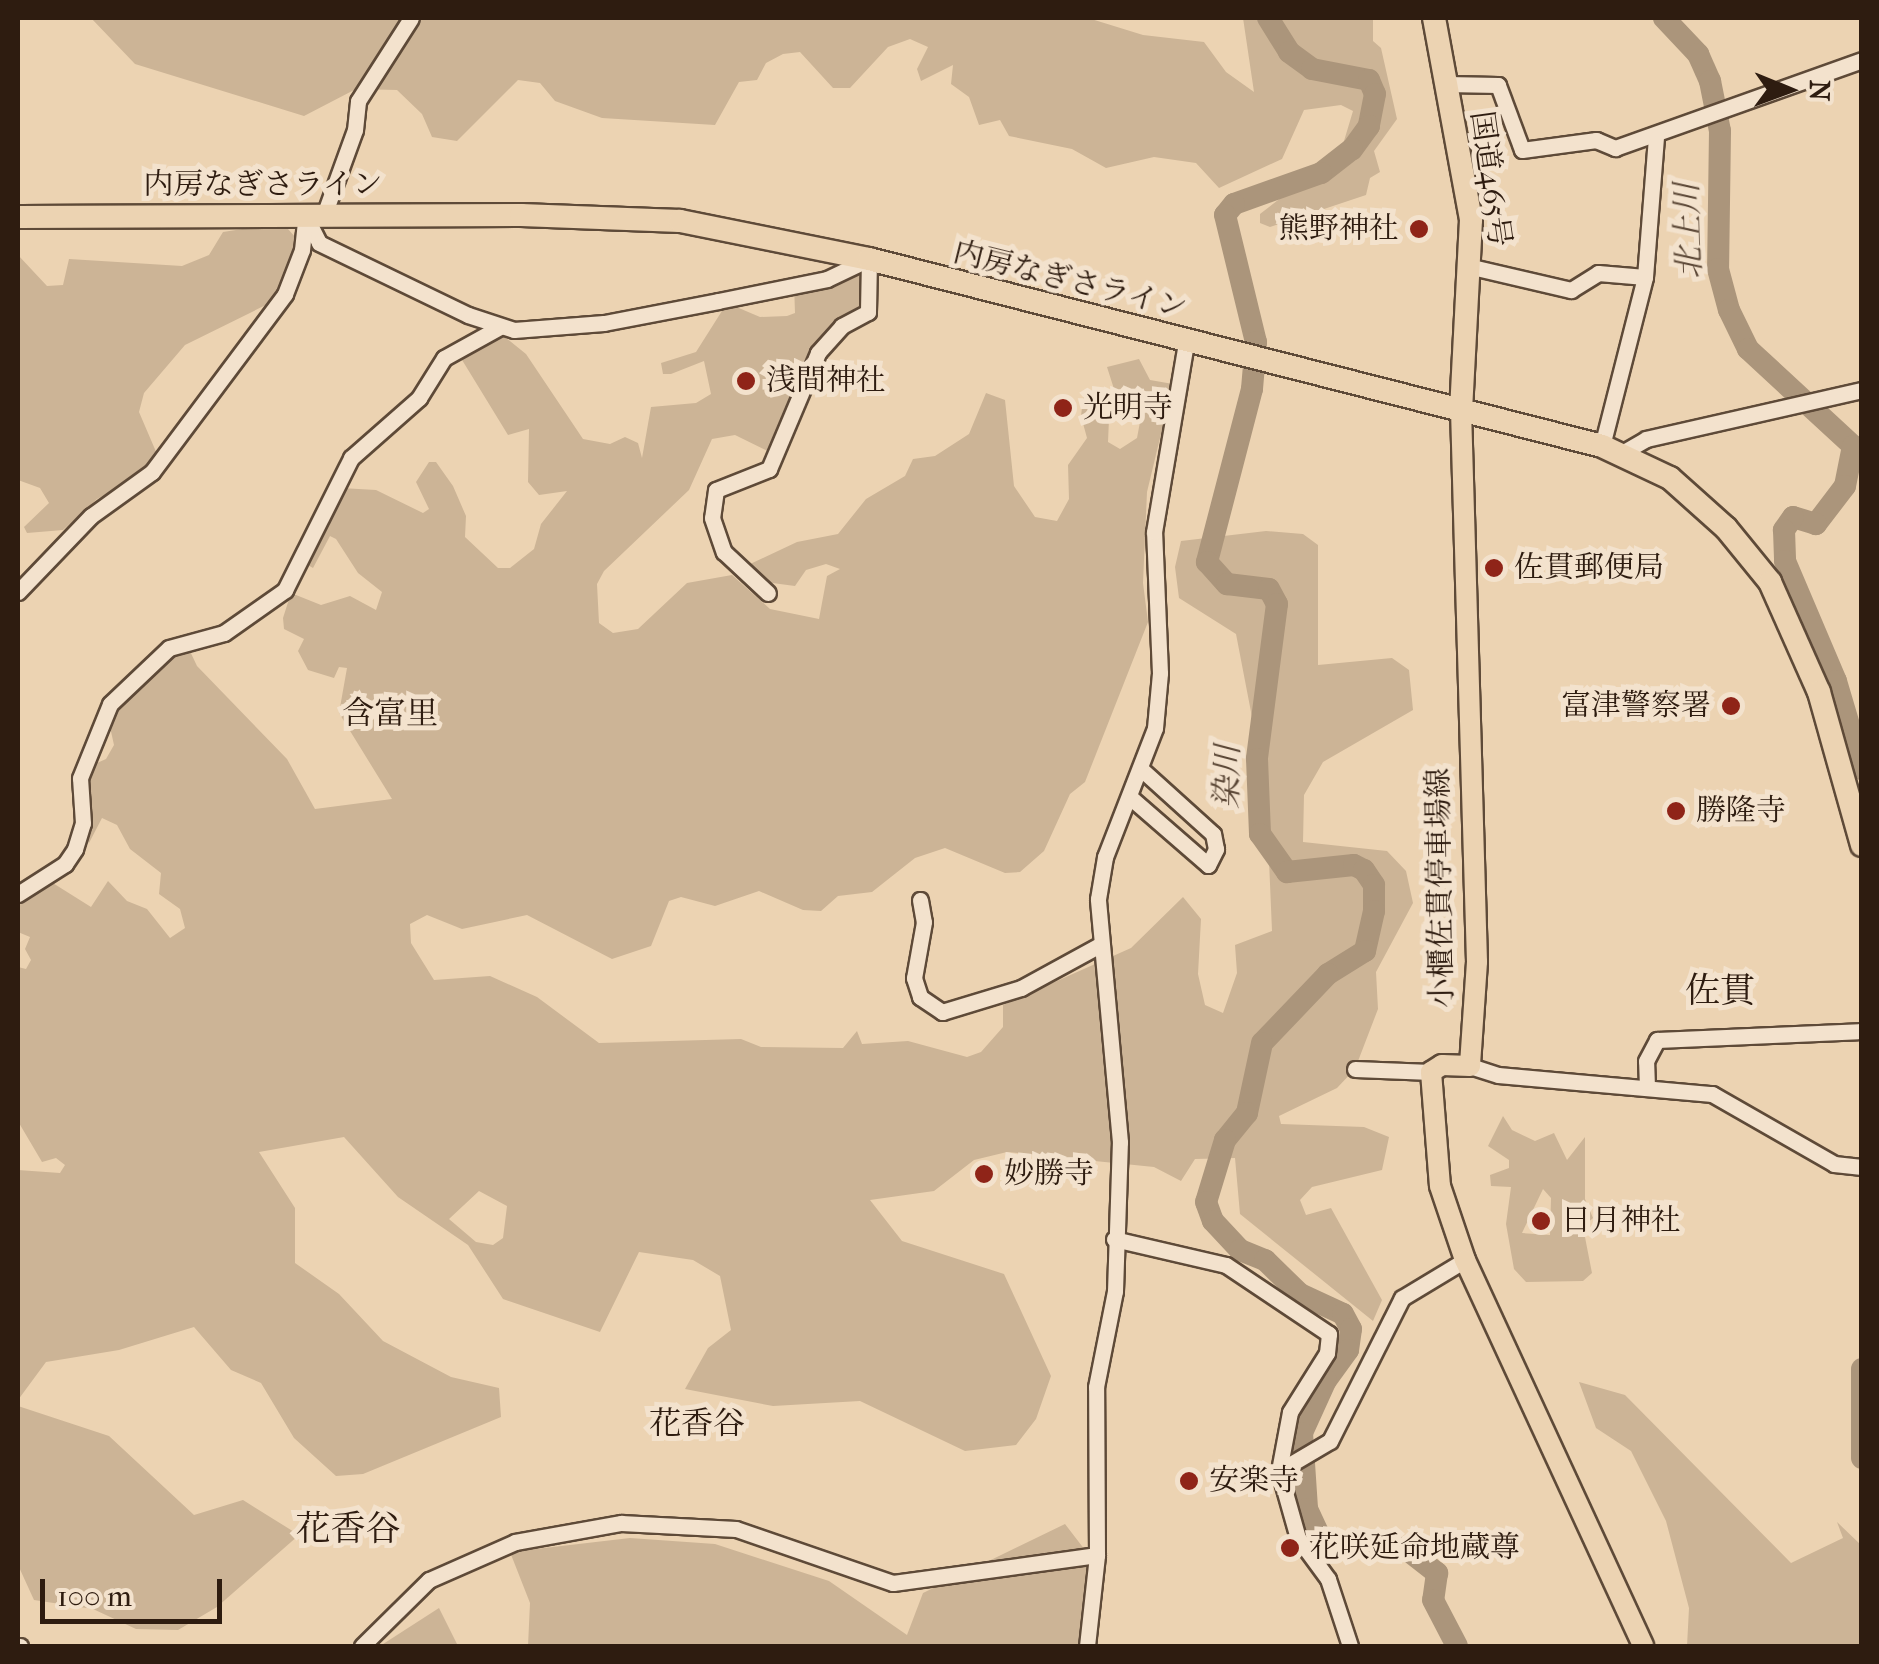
<!DOCTYPE html>
<html>
<head>
<meta charset="utf-8">
<style>
  body { margin:0 }
  #map { position:relative; width:1879px; height:1664px; overflow:hidden; background:#ecd3b2; font-family:"IM FELL French Canon","Noto Serif JP",serif }
  div>[style] { position:absolute }
  .green>* { inset:0; background:#ccb496 }
  .river>* { height:22px; margin:-11px; padding:0 11px; transform-origin:11px; border-radius:11px; background:#ab957b }
  .roads { filter:drop-shadow(2px 0 #5e4a38) drop-shadow(-2px 0 #5e4a38) drop-shadow(0 2px #5e4a38) drop-shadow(0 -2px #5e4a38) }
  .minor>* { height:15px; margin:-7.5px; padding:0 7.5px; transform-origin:7.5px; border-radius:7.5px; background:#f3e2cd }
  .major>* { height:20px; margin:-10px; padding:0 10px; transform-origin:10px; border-radius:10px; background:#ecd3b2 }
  .highway>* { height:22px; margin:-11px; padding:0 11px; transform-origin:11px; border-radius:11px; background:#ecd3b2 }
  .dots>* { width:28px; height:28px; translate:-50% -50%; box-sizing:border-box; border:5px solid #f3e2cd; border-radius:50% }
  span { translate:-50% -50%; white-space:nowrap; text-align:center; line-height:1.15; -webkit-text-stroke:10px #f3e2cd; paint-order:stroke }
  .street-label { font-size:30px; color:#2e1c10 }
  .poi-label { font-size:30px; color:#2e1c10 }
  .right { translate:-100% -50%; text-align:right }
  .left { translate:0 -50%; text-align:left }
  .water-label { font-size:32px; color:#5a4635; font-style:italic }
  .neighbourhood-label { font-size:32px; color:#2e1c10 }
  .quarter-label { font-size:35px; color:#2e1c10 }
  .frame { position:absolute; inset:0; border:20px solid #2e1c10; pointer-events:none }
  .north { position:absolute; left:1739px; top:40px; width:100px; height:100px; -webkit-text-stroke:8px #f3e2cd; paint-order:stroke; rotate:91deg; font-size:28px; font-weight:700; line-height:40px; text-align:center; color:#2e1c10 }
  .north::after { content:''; display:block; margin:auto; width:35px; height:45px; background:#2e1c10; clip-path:polygon(50% 0,100% 100%,50% 72%,0 100%) }
  .scale { position:absolute; left:40px; top:1579px; width:182px; height:45px; box-sizing:border-box; border:5px solid #2e1c10; border-top:0; padding-left:12px; font-size:30px; line-height:35px; white-space:nowrap; color:#2e1c10; -webkit-text-stroke:8px #f3e2cd; paint-order:stroke }
</style>
</head>
<body>
<div id="map">
  <div class="green">
    <div style="clip-path:polygon(91px 18px,1088px 18px,1143px 35px,1204px 42px,1226px 72px,1254px 92px,1243px 18px,1373px 18px,1373px 41px,1381px 48px,1397px 119px,1374px 151px,1380px 172px,1370px 178px,1366px 195px,1270px 227px,1260px 223px,1260px 214px,1341px 151px,1353px 111px,1341px 105px,1304px 110px,1282px 159px,1219px 188px,1196px 163px,1154px 157px,1106px 168px,1072px 149px,1009px 136px,1000px 120px,979px 125px,969px 97px,951px 84px,953px 65px,921px 81px,917px 69px,928px 47px,910px 39px,888px 47px,850px 88px,833px 88px,800px 52px,783px 54px,766px 63px,757px 80px,739px 82px,715px 125px,602px 118px,555px 101px,540px 83px,518px 80px,457px 141px,432px 137px,422px 114px,397px 90px,356px 89px,304px 116px,135px 64px)"></div>
    <div style="clip-path:polygon(249px 228px,288px 229px,296px 238px,298px 253px,278px 299px,185px 345px,144px 393px,139px 412px,157px 454px,150px 470px,97px 499px,63px 530px,27px 533px,24px 527px,49px 503px,40px 488px,18px 480px,18px 255px,47px 286px,63px 285px,69px 259px,182px 266px,209px 255px,223px 232px)"></div>
    <div style="clip-path:polygon(evenodd,859px 275px,867px 279px,873px 303px,838px 327px,778px 456px,735px 435px,712px 439px,689px 490px,604px 571px,597px 584px,599px 623px,613px 633px,638px 629px,687px 583px,732px 575px,770px 609px,819px 619px,827px 576px,840px 569px,826px 564px,806px 570px,795px 586px,765px 582px,748px 565px,797px 542px,838px 534px,866px 499px,905px 476px,913px 459px,935px 456px,969px 434px,986px 393px,1005px 400px,1014px 486px,1035px 517px,1057px 521px,1069px 499px,1068px 465px,1087px 438px,1081px 416px,1084px 391px,1106px 395px,1114px 389px,1107px 367px,1139px 359px,1150px 380px,1173px 384px,1147px 492px,1143px 583px,1148px 622px,1085px 782px,1070px 794px,1044px 851px,1020px 872px,1005px 873px,945px 848px,915px 858px,872px 892px,838px 896px,821px 911px,803px 910px,759px 891px,715px 906px,681px 897px,669px 901px,651px 946px,612px 959px,527px 915px,462px 929px,427px 915px,410px 924px,411px 943px,434px 980px,490px 976px,537px 997px,599px 1043px,741px 1039px,761px 1047px,843px 1048px,857px 1031px,862px 1044px,908px 1041px,967px 1057px,981px 1052px,1003px 1027px,1003px 1005px,1131px 948px,1183px 897px,1201px 919px,1198px 974px,1205px 1005px,1223px 1013px,1237px 973px,1235px 945px,1272px 931px,1266px 790px,1236px 634px,1179px 598px,1175px 567px,1181px 541px,1266px 531px,1303px 534px,1318px 545px,1318px 665px,1392px 658px,1409px 670px,1413px 710px,1323px 762px,1304px 795px,1303px 842px,1387px 851px,1406px 871px,1413px 903px,1376px 972px,1378px 1009px,1355px 1069px,1337px 1088px,1279px 1116px,1281px 1124px,1364px 1127px,1389px 1137px,1382px 1170px,1312px 1187px,1300px 1200px,1306px 1215px,1331px 1208px,1382px 1300px,1373px 1321px,1240px 1214px,1235px 1158px,1195px 1159px,1181px 1181px,1154px 1167px,1007px 1152px,974px 1160px,934px 1191px,870px 1200px,902px 1241px,1004px 1274px,1051px 1376px,1036px 1419px,1016px 1445px,965px 1451px,860px 1401px,773px 1406px,685px 1389px,708px 1348px,731px 1330px,720px 1276px,693px 1260px,639px 1252px,600px 1332px,503px 1299px,468px 1245px,398px 1197px,344px 1137px,259px 1152px,295px 1208px,295px 1263px,339px 1294px,383px 1341px,451px 1377px,499px 1388px,501px 1417px,363px 1474px,336px 1476px,294px 1438px,261px 1383px,231px 1370px,194px 1327px,119px 1350px,46px 1362px,18px 1400px,18px 1170px,60px 1173px,65px 1165px,56px 1158px,42px 1162px,19px 1123px,18px 967px,26px 969px,31px 960px,25px 949px,30px 937px,18px 932px,18px 898px,48px 880px,91px 907px,108px 881px,127px 901px,147px 909px,170px 938px,185px 928px,180px 909px,159px 894px,161px 873px,130px 849px,117px 825px,102px 818px,89px 843px,84px 838px,88px 767px,106px 759px,114px 745px,108px 718px,142px 678px,171px 652px,188px 647px,197px 666px,287px 759px,315px 809px,392px 799px,339px 713px,347px 668px,339px 667px,334px 678px,308px 670px,298px 651px,304px 639px,284px 629px,283px 618px,291px 593px,321px 605px,350px 596px,376px 610px,382px 592px,358px 573px,336px 539px,330px 536px,313px 568px,306px 564px,341px 488px,376px 490px,423px 513px,429px 509px,416px 482px,429px 462px,436px 462px,453px 486px,466px 516px,465px 537px,498px 568px,510px 568px,534px 549px,541px 524px,567px 491px,539px 495px,528px 482px,529px 429px,508px 435px,459px 355px,501px 334px,526px 354px,583px 439px,610px 444px,625px 437px,638px 443px,642px 458px,651px 407px,696px 403px,711px 394px,704px 361px,671px 374px,663px 374px,661px 363px,696px 352px,727px 303px,760px 317px,787px 316px,795px 313px,794px 284px,859px 275px,1132px 405px,1140px 422px,1137px 438px,1120px 449px,1108px 442px,1109px 419px,1113px 406px,1132px 405px,859px 275px,479px 1191px,507px 1206px,503px 1238px,493px 1245px,476px 1242px,449px 1219px,479px 1191px)"></div>
    <div style="clip-path:polygon(evenodd,1503px 1116px,1512px 1130px,1535px 1141px,1554px 1133px,1567px 1160px,1585px 1137px,1585px 1199px,1593px 1218px,1583px 1227px,1592px 1273px,1583px 1281px,1526px 1282px,1514px 1269px,1506px 1224px,1511px 1187px,1491px 1186px,1490px 1175px,1509px 1168px,1509px 1160px,1488px 1146px,1503px 1116px,1543px 1189px,1551px 1198px,1550px 1235px,1522px 1233px,1543px 1189px)"></div>
    <div style="clip-path:polygon(1579px 1382px,1625px 1395px,1791px 1563px,1843px 1538px,1837px 1522px,1861px 1545px,1861px 1646px,1687px 1646px,1689px 1608px,1666px 1521px,1631px 1451px,1596px 1428px)"></div>
    <div style="clip-path:polygon(18px 1406px,109px 1436px,194px 1515px,243px 1500px,299px 1535px,217px 1607px,178px 1630px,136px 1629px,93px 1609px,34px 1600px,18px 1565px)"></div>
    <div style="clip-path:polygon(1065px 1524px,1095px 1563px,1091px 1646px,528px 1646px,530px 1603px,510px 1552px,630px 1538px,715px 1544px,829px 1581px,907px 1635px,923px 1593px)"></div>
    <div style="clip-path:polygon(439px 1608px,458px 1646px,380px 1646px)"></div>
  </div>
  <div class="river">
    <div style="left:1268px;top:18px;width:40px;rotate:58deg"></div>
    <div style="left:1289px;top:52px;width:29px;rotate:36deg"></div>
    <div style="left:1312px;top:69px;width:58px;rotate:10.9deg"></div>
    <div style="left:1369px;top:80px;width:15px;rotate:67deg"></div>
    <div style="left:1375px;top:94px;width:33px;rotate:101deg"></div>
    <div style="left:1369px;top:126px;width:29px;rotate:126deg"></div>
    <div style="left:1352px;top:149px;width:39px;rotate:142deg"></div>
    <div style="left:1321px;top:173px;width:92px;rotate:160.4deg"></div>
    <div style="left:1234px;top:204px;width:14px;rotate:129deg"></div>
    <div style="left:1225px;top:215px;width:131px;rotate:76.3deg"></div>
    <div style="left:1256px;top:342px;width:47px;rotate:94.9deg"></div>
    <div style="left:1252px;top:389px;width:179px;rotate:104.6deg"></div>
    <div style="left:1207px;top:562px;width:30px;rotate:48deg"></div>
    <div style="left:1227px;top:584px;width:42px;rotate:6.8deg"></div>
    <div style="left:1269px;top:589px;width:17px;rotate:62deg"></div>
    <div style="left:1277px;top:604px;width:156px;rotate:97.4deg"></div>
    <div style="left:1257px;top:759px;width:75px;rotate:87.7deg"></div>
    <div style="left:1260px;top:834px;width:47px;rotate:54.6deg"></div>
    <div style="left:1287px;top:872px;width:67px;rotate:-6deg"></div>
    <div style="left:1354px;top:865px;width:11px;rotate:27deg"></div>
    <div style="left:1364px;top:870px;width:18px;rotate:56deg"></div>
    <div style="left:1374px;top:885px;width:26px;rotate:90deg"></div>
    <div style="left:1374px;top:911px;width:41px;rotate:102.7deg"></div>
    <div style="left:1365px;top:951px;width:44px;rotate:148.1deg"></div>
    <div style="left:1328px;top:974px;width:95px;rotate:133.7deg"></div>
    <div style="left:1262px;top:1043px;width:72px;rotate:102.1deg"></div>
    <div style="left:1247px;top:1113px;width:35px;rotate:129deg"></div>
    <div style="left:1225px;top:1140px;width:65px;rotate:107deg"></div>
    <div style="left:1206px;top:1202px;width:20px;rotate:70deg"></div>
    <div style="left:1213px;top:1221px;width:40px;rotate:47deg"></div>
    <div style="left:1240px;top:1250px;width:27px;rotate:22deg"></div>
    <div style="left:1265px;top:1260px;width:49px;rotate:44.2deg"></div>
    <div style="left:1300px;top:1294px;width:47px;rotate:24.9deg"></div>
    <div style="left:1343px;top:1314px;width:17px;rotate:62deg"></div>
    <div style="left:1351px;top:1329px;width:21px;rotate:98deg"></div>
    <div style="left:1348px;top:1350px;width:37px;rotate:126deg"></div>
    <div style="left:1326px;top:1380px;width:58px;rotate:114.4deg"></div>
    <div style="left:1302px;top:1433px;width:76px;rotate:86.2deg"></div>
    <div style="left:1307px;top:1509px;width:35px;rotate:65deg"></div>
    <div style="left:1322px;top:1541px;width:83px;rotate:4.8deg"></div>
    <div style="left:1405px;top:1548px;width:41px;rotate:38deg"></div>
    <div style="left:1437px;top:1573px;width:27px;rotate:98deg"></div>
    <div style="left:1433px;top:1600px;width:52px;rotate:62.4deg"></div>
    <div style="left:1664px;top:18px;width:50px;rotate:46.6deg"></div>
    <div style="left:1698px;top:54px;width:30px;rotate:66deg"></div>
    <div style="left:1710px;top:81px;width:51px;rotate:78.7deg"></div>
    <div style="left:1720px;top:131px;width:138px;rotate:90.8deg"></div>
    <div style="left:1718px;top:269px;width:42px;rotate:75deg"></div>
    <div style="left:1729px;top:310px;width:43px;rotate:64deg"></div>
    <div style="left:1748px;top:349px;width:143px;rotate:42.7deg"></div>
    <div style="left:1853px;top:446px;width:41px;rotate:101.3deg"></div>
    <div style="left:1845px;top:486px;width:48px;rotate:127.3deg"></div>
    <div style="left:1816px;top:524px;width:24px;rotate:-163deg"></div>
    <div style="left:1793px;top:517px;width:16px;rotate:125deg"></div>
    <div style="left:1784px;top:530px;width:31px;rotate:88deg"></div>
    <div style="left:1785px;top:561px;width:130px;rotate:67deg"></div>
    <div style="left:1836px;top:681px;width:92px;rotate:73.5deg"></div>
    <div style="left:1862px;top:1369px;width:89px;rotate:90deg"></div>
  </div>
  <div class="roads">
    <div class="minor">
      <div style="left:1446px;top:84px;width:52px;rotate:1.1deg"></div>
      <div style="left:1498px;top:85px;width:69px;rotate:69.7deg"></div>
      <div style="left:1522px;top:150px;width:75px;rotate:-7.7deg"></div>
      <div style="left:1596px;top:140px;width:21px;rotate:23deg"></div>
      <div style="left:1615px;top:148px;width:262px;rotate:-19.6deg"></div>
      <div style="left:305px;top:215px;width:31px;rotate:63deg"></div>
      <div style="left:319px;top:243px;width:165px;rotate:25.8deg"></div>
      <div style="left:468px;top:315px;width:48px;rotate:18.1deg"></div>
      <div style="left:514px;top:330px;width:90px;rotate:-4.4deg"></div>
      <div style="left:604px;top:323px;width:116px;rotate:-10.9deg"></div>
      <div style="left:718px;top:301px;width:111px;rotate:-11.4deg"></div>
      <div style="left:827px;top:279px;width:47px;rotate:-25.5deg"></div>
      <div style="left:869px;top:259px;width:53px;rotate:91.1deg"></div>
      <div style="left:868px;top:312px;width:30px;rotate:152deg"></div>
      <div style="left:842px;top:326px;width:36px;rotate:132deg"></div>
      <div style="left:818px;top:353px;width:126px;rotate:112.9deg"></div>
      <div style="left:769px;top:469px;width:57px;rotate:158.4deg"></div>
      <div style="left:716px;top:490px;width:28px;rotate:98deg"></div>
      <div style="left:712px;top:518px;width:36px;rotate:71deg"></div>
      <div style="left:724px;top:552px;width:60px;rotate:43deg"></div>
      <div style="left:324px;top:215px;width:90px;rotate:-70deg"></div>
      <div style="left:355px;top:130px;width:29px;rotate:-84deg"></div>
      <div style="left:358px;top:101px;width:98px;rotate:-57.4deg"></div>
      <div style="left:1472px;top:267px;width:102px;rotate:13.1deg"></div>
      <div style="left:1571px;top:290px;width:32px;rotate:-32deg"></div>
      <div style="left:1598px;top:273px;width:47px;rotate:4.9deg"></div>
      <div style="left:1602px;top:446px;width:174px;rotate:-75.7deg"></div>
      <div style="left:1645px;top:277px;width:139px;rotate:-85.5deg"></div>
      <div style="left:1622px;top:453px;width:28px;rotate:-30deg"></div>
      <div style="left:1646px;top:439px;width:221px;rotate:-12.8deg"></div>
      <div style="left:18px;top:592px;width:105px;rotate:-46.2deg"></div>
      <div style="left:91px;top:516px;width:75px;rotate:-35.8deg"></div>
      <div style="left:152px;top:472px;width:222px;rotate:-53.2deg"></div>
      <div style="left:285px;top:294px;width:47px;rotate:-68.9deg"></div>
      <div style="left:302px;top:250px;width:31px;rotate:-84deg"></div>
      <div style="left:1131px;top:798px;width:102px;rotate:41deg"></div>
      <div style="left:1208px;top:865px;width:18px;rotate:-63deg"></div>
      <div style="left:1216px;top:849px;width:15px;rotate:-101deg"></div>
      <div style="left:1213px;top:834px;width:97px;rotate:-137.9deg"></div>
      <div style="left:18px;top:894px;width:56px;rotate:-32.6deg"></div>
      <div style="left:65px;top:864px;width:18px;rotate:-56deg"></div>
      <div style="left:75px;top:849px;width:27px;rotate:-73deg"></div>
      <div style="left:83px;top:823px;width:45px;rotate:-93.8deg"></div>
      <div style="left:80px;top:778px;width:80px;rotate:-67.9deg"></div>
      <div style="left:110px;top:704px;width:81px;rotate:-43.5deg"></div>
      <div style="left:169px;top:648px;width:57px;rotate:-15.3deg"></div>
      <div style="left:224px;top:633px;width:75px;rotate:-35.2deg"></div>
      <div style="left:285px;top:590px;width:148px;rotate:-63.4deg"></div>
      <div style="left:351px;top:458px;width:91px;rotate:-41.4deg"></div>
      <div style="left:419px;top:398px;width:47px;rotate:-58deg"></div>
      <div style="left:444px;top:358px;width:64px;rotate:-29deg"></div>
      <div style="left:920px;top:900px;width:22px;rotate:80deg"></div>
      <div style="left:924px;top:922px;width:57px;rotate:100.1deg"></div>
      <div style="left:914px;top:978px;width:20px;rotate:72deg"></div>
      <div style="left:920px;top:997px;width:27px;rotate:34deg"></div>
      <div style="left:942px;top:1012px;width:83px;rotate:-16.9deg"></div>
      <div style="left:1021px;top:988px;width:90px;rotate:-28.6deg"></div>
      <div style="left:1470px;top:1066px;width:29px;rotate:18deg"></div>
      <div style="left:1498px;top:1075px;width:215px;rotate:5.1deg"></div>
      <div style="left:1712px;top:1094px;width:141px;rotate:29.8deg"></div>
      <div style="left:1834px;top:1164px;width:28px;rotate:6deg"></div>
      <div style="left:1355px;top:1069px;width:76px;rotate:2.3deg"></div>
      <div style="left:1647px;top:1087px;width:26px;rotate:-92deg"></div>
      <div style="left:1646px;top:1061px;width:24px;rotate:-62deg"></div>
      <div style="left:1657px;top:1040px;width:205px;rotate:-2.5deg"></div>
      <div style="left:1114px;top:1239px;width:115px;rotate:13.1deg"></div>
      <div style="left:1226px;top:1265px;width:124px;rotate:33.8deg"></div>
      <div style="left:1329px;top:1334px;width:19px;rotate:96deg"></div>
      <div style="left:1327px;top:1353px;width:70px;rotate:122.1deg"></div>
      <div style="left:1290px;top:1412px;width:60px;rotate:100.6deg"></div>
      <div style="left:1279px;top:1471px;width:70px;rotate:74.2deg"></div>
      <div style="left:1298px;top:1538px;width:51px;rotate:53.8deg"></div>
      <div style="left:1328px;top:1579px;width:71px;rotate:71.8deg"></div>
      <div style="left:1279px;top:1471px;width:59px;rotate:-30.5deg"></div>
      <div style="left:1330px;top:1441px;width:160px;rotate:-63.3deg"></div>
      <div style="left:1402px;top:1298px;width:74px;rotate:-31.1deg"></div>
      <div style="left:18px;top:1646px;width:2px"></div>
      <div style="left:362px;top:1646px;width:94px;rotate:-44.6deg"></div>
      <div style="left:429px;top:1580px;width:94px;rotate:-23.8deg"></div>
      <div style="left:515px;top:1542px;width:108px;rotate:-10.2deg"></div>
      <div style="left:621px;top:1523px;width:115px;rotate:3deg"></div>
      <div style="left:736px;top:1529px;width:166px;rotate:19deg"></div>
      <div style="left:893px;top:1583px;width:206px;rotate:-7.8deg"></div>
      <div style="left:1087px;top:1646px;width:92px;rotate:-83.7deg"></div>
      <div style="left:1097px;top:1555px;width:168px;rotate:-90.3deg"></div>
      <div style="left:1096px;top:1387px;width:98px;rotate:-78.8deg"></div>
      <div style="left:1115px;top:1291px;width:149px;rotate:-88.1deg"></div>
      <div style="left:1120px;top:1142px;width:244px;rotate:-95.2deg"></div>
      <div style="left:1098px;top:899px;width:43px;rotate:-80.5deg"></div>
      <div style="left:1105px;top:857px;width:138px;rotate:-68.8deg"></div>
      <div style="left:1155px;top:728px;width:55px;rotate:-84.8deg"></div>
      <div style="left:1160px;top:673px;width:141px;rotate:-92.4deg"></div>
      <div style="left:1154px;top:532px;width:193px;rotate:-80.4deg"></div>
    </div>
    <div class="major">
      <div style="left:1461px;top:410px;width:552px;rotate:88.34deg"></div>
      <div style="left:1477px;top:962px;width:104px;rotate:93.9deg"></div>
      <div style="left:1470px;top:1066px;width:28px;rotate:-178deg"></div>
      <div style="left:1442px;top:1065px;width:13px;rotate:148deg"></div>
      <div style="left:1431px;top:1072px;width:114px;rotate:85.5deg"></div>
      <div style="left:1440px;top:1186px;width:78px;rotate:71.3deg"></div>
      <div style="left:1465px;top:1260px;width:425px;rotate:65.2deg"></div>
    </div>
    <div class="highway">
      <div style="left:1434px;top:18px;width:205px;rotate:79.6deg"></div>
      <div style="left:1471px;top:220px;width:190px;rotate:93deg"></div>
      <div style="left:18px;top:217px;width:503px;rotate:-0.23deg"></div>
      <div style="left:521px;top:215px;width:159px;rotate:2.2deg"></div>
      <div style="left:680px;top:221px;width:193px;rotate:11.4deg"></div>
      <div style="left:869px;top:259px;width:756px;rotate:14.31deg"></div>
      <div style="left:1602px;top:446px;width:75px;rotate:25.2deg"></div>
      <div style="left:1670px;top:478px;width:75px;rotate:41.8deg"></div>
      <div style="left:1726px;top:528px;width:70px;rotate:50.8deg"></div>
      <div style="left:1770px;top:582px;width:120px;rotate:66deg"></div>
      <div style="left:1819px;top:692px;width:159px;rotate:74.3deg"></div>
    </div>
  </div>
  <div class="dots">
    <div style="left:1419px;top:229px;background:#8f2418"></div>
    <div style="left:746px;top:381px;background:#8f2418"></div>
    <div style="left:1063px;top:408px;background:#8f2418"></div>
    <div style="left:1494px;top:568px;background:#8f2418"></div>
    <div style="left:1731px;top:706px;background:#8f2418"></div>
    <div style="left:1676px;top:811px;background:#8f2418"></div>
    <div style="left:984px;top:1174px;background:#8f2418"></div>
    <div style="left:1541px;top:1221px;background:#8f2418"></div>
    <div style="left:1189px;top:1481px;background:#8f2418"></div>
    <div style="left:1290px;top:1548px;background:#8f2418"></div>
  </div>
  <div class="street-label">
    <span style="left:1490px;top:179px;rotate:82deg">国道465号</span>
    <span style="left:263px;top:185px">内房なぎさライン</span>
    <span style="left:1070px;top:281px;rotate:14deg">内房なぎさライン</span>
    <span style="left:1441px;top:888px;rotate:-91deg">小櫃佐貫停車場線</span>
  </div>
  <div class="poi-label">
    <span class="right" style="left:1399px;top:229px">熊野神社</span>
    <span class="left" style="left:766px;top:381px">浅間神社</span>
    <span class="left" style="left:1083px;top:408px">光明寺</span>
    <span class="left" style="left:1514px;top:568px">佐貫郵便局</span>
    <span class="right" style="left:1711px;top:706px">富津警察署</span>
    <span class="left" style="left:1696px;top:811px">勝隆寺</span>
    <span class="left" style="left:1004px;top:1174px">妙勝寺</span>
    <span class="left" style="left:1561px;top:1221px">日月神社</span>
    <span class="left" style="left:1209px;top:1481px">安楽寺</span>
    <span class="left" style="left:1310px;top:1548px">花咲延命地蔵尊</span>
  </div>
  <div class="water-label">
    <span style="left:1689px;top:231px;rotate:-92deg">北上川</span>
    <span style="left:1228px;top:777px;rotate:-89deg">染川</span>
  </div>
  <div class="neighbourhood-label">
    <span style="left:390px;top:714px">含富里</span>
    <span style="left:697px;top:1424px">花香谷</span>
  </div>
  <div class="quarter-label">
    <span style="left:1720px;top:991px">佐貫</span>
    <span style="left:348px;top:1529px">花香谷</span>
  </div>
  <div class="frame"></div>
  <div class="north">N</div>
  <div class="scale">100 m</div>
</div>
</body>
</html>
